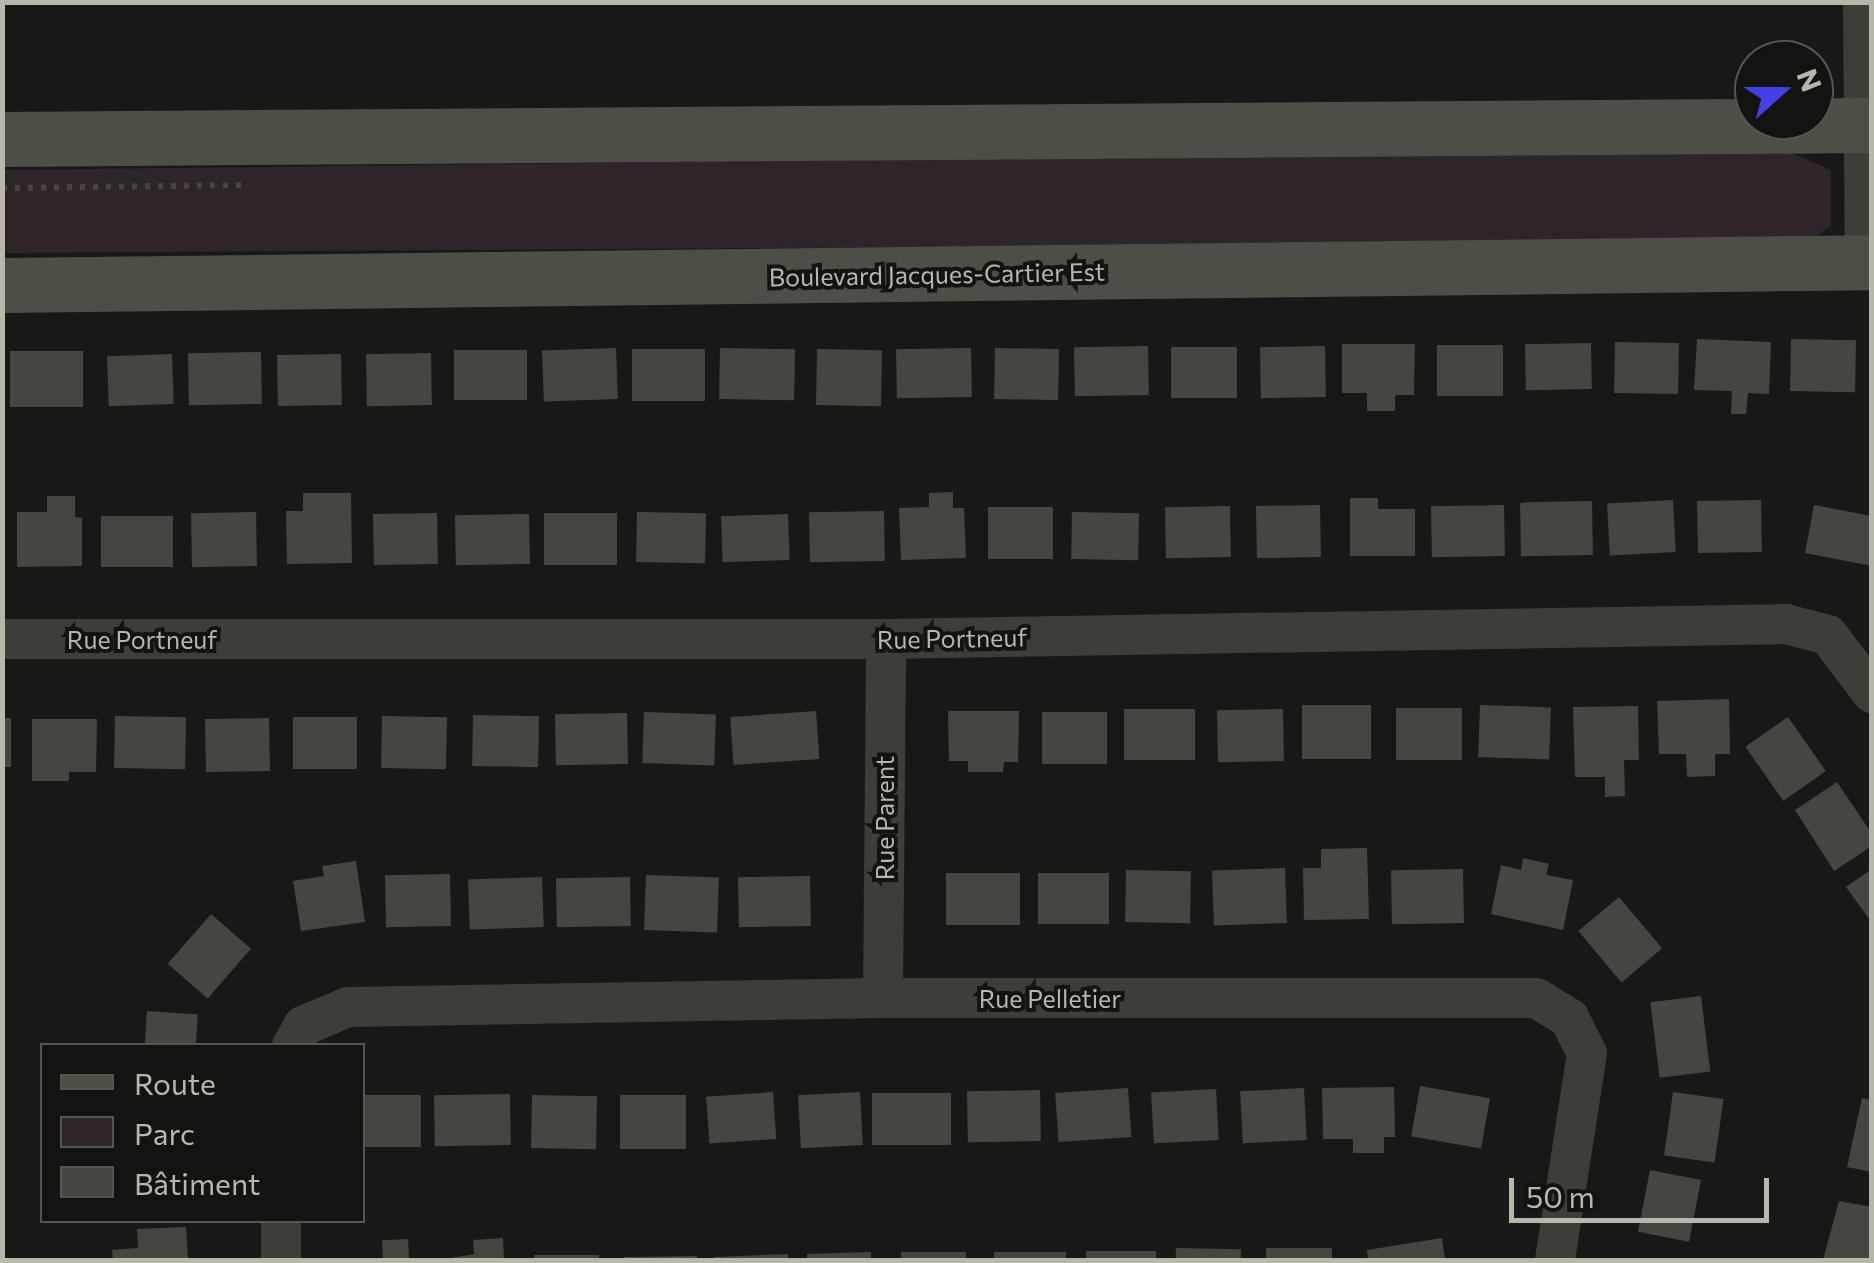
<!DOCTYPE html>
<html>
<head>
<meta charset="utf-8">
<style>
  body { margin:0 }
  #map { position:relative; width:1874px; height:1263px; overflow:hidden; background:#181917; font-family:Commissioner,sans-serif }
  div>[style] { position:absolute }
  .green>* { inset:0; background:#2e252a }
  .building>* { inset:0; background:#454641; transform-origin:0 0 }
  .path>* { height:6px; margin-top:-3px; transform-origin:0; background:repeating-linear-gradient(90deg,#44453e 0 5px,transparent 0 13px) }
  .street>* { height:40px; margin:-20px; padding:0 20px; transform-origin:20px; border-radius:20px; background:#3d3e38 }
  .secondary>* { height:55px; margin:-27.5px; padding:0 27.5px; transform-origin:27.5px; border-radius:27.5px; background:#4d4e46 }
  span { translate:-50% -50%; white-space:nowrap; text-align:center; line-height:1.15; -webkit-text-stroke:8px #131412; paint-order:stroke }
  .street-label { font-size:25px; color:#b8b8aa }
  .frame { position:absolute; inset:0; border:5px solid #b8b8aa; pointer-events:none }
  .legend { position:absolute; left:40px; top:1043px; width:325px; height:180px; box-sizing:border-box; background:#131412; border:2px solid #55564f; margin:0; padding:12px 18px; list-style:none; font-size:30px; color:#b8b8aa }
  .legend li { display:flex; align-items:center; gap:20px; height:50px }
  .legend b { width:50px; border:2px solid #55564f }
  .north { position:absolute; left:1734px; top:40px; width:100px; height:100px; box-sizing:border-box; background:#131412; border:2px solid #55564f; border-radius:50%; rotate:69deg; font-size:28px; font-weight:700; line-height:40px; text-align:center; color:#b8b8aa }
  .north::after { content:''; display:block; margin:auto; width:35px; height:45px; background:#4042e8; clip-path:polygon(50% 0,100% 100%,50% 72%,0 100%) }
  .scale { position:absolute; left:1509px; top:1178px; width:260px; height:45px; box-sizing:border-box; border:5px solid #b8b8aa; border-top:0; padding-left:12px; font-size:30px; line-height:35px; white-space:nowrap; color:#b8b8aa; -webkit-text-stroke:8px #131412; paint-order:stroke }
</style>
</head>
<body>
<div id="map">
  <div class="green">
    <div style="clip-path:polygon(1783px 149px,1831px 170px,1831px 226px,1809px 241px,3px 253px,2px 170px)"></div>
  </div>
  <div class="building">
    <div style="clip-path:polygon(1697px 339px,1771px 342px,1769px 394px,1748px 393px,1746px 414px,1731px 414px,1732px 391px,1694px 390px)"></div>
    <div style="left:1791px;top:339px;width:65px;height:52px;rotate:1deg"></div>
    <div style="left:1615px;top:342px;width:64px;height:51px;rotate:1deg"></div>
    <div style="left:1591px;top:343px;width:46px;height:66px;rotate:89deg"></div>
    <div style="clip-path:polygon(1342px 344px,1415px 344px,1414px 395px,1395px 395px,1395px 411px,1367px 411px,1367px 393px,1342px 393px)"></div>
    <div style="left:1437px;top:345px;width:66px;height:51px"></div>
    <div style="left:1148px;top:346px;width:49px;height:74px;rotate:89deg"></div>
    <div style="left:1325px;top:346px;width:51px;height:65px;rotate:89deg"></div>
    <div style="left:1171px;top:347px;width:66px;height:51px"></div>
    <div style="left:616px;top:348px;width:51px;height:74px;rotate:88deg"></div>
    <div style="left:720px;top:348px;width:75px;height:51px;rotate:1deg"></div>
    <div style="left:971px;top:348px;width:49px;height:75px;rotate:89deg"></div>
    <div style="left:995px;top:348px;width:64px;height:51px;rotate:1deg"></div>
    <div style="left:632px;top:349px;width:73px;height:52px"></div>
    <div style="left:817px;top:349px;width:65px;height:56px;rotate:1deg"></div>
    <div style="left:527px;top:350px;width:50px;height:73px;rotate:90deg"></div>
    <div style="left:83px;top:351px;width:56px;height:73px;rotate:90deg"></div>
    <div style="left:261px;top:352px;width:52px;height:73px;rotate:89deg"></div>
    <div style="left:431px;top:353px;width:52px;height:65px;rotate:89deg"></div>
    <div style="left:172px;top:354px;width:50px;height:65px;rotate:88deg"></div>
    <div style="left:341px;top:354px;width:51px;height:64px;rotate:89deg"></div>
    <div style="clip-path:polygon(953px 492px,953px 508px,964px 508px,966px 558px,901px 560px,899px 508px,929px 507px,929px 493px)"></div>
    <div style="clip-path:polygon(303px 493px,351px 493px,352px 563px,287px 564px,286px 511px,303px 511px)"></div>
    <div style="clip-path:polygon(47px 496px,75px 496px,75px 517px,82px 518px,82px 566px,17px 567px,17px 512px,47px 512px)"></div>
    <div style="clip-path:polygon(1350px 498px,1378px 498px,1378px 509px,1415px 509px,1415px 556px,1350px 556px)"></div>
    <div style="left:1673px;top:500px;width:52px;height:66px;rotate:87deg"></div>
    <div style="left:1761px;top:500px;width:52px;height:64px;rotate:89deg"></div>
    <div style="left:1592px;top:501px;width:54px;height:72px;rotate:89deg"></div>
    <div style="left:1320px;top:505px;width:52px;height:64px;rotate:89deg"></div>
    <div style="left:1504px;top:505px;width:51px;height:73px;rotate:89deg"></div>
    <div style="clip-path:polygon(1814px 505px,1872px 516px,1872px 566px,1805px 553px)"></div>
    <div style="left:1230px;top:506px;width:51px;height:65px;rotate:89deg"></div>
    <div style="left:988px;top:507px;width:65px;height:52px"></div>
    <div style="left:884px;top:511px;width:50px;height:75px;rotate:89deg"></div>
    <div style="left:256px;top:512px;width:54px;height:65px;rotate:89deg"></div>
    <div style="left:637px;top:512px;width:69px;height:50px;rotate:1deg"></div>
    <div style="left:1072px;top:512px;width:67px;height:47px;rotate:1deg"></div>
    <div style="left:437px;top:513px;width:51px;height:64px;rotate:89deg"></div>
    <div style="left:544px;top:513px;width:73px;height:52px"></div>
    <div style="left:529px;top:514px;width:50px;height:74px;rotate:89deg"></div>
    <div style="left:788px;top:514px;width:46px;height:67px;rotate:88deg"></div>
    <div style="left:173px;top:516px;width:51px;height:72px;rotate:90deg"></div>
    <div style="clip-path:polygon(1729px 699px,1730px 754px,1715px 754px,1715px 776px,1687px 777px,1686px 754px,1659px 754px,1657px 701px)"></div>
    <div style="left:1371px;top:705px;width:54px;height:69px;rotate:90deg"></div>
    <div style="left:1480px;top:705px;width:71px;height:52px;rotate:2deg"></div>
    <div style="clip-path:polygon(1638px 706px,1639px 760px,1624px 760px,1625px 796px,1605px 797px,1605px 777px,1575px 777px,1573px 707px)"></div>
    <div style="left:1462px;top:708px;width:52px;height:66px;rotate:90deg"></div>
    <div style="left:1124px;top:709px;width:71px;height:51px"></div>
    <div style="left:1283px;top:709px;width:52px;height:66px;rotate:89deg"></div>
    <div style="left:816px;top:711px;width:48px;height:86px;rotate:86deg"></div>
    <div style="clip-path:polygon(948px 711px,1019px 711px,1018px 762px,1004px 762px,1003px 772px,968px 772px,968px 761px,949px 761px)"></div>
    <div style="left:644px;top:712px;width:72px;height:51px;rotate:2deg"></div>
    <div style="left:1042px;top:712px;width:65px;height:52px"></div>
    <div style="left:627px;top:713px;width:51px;height:72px;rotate:89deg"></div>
    <div style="left:473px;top:715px;width:66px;height:51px;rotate:1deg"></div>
    <div style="left:115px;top:716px;width:71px;height:52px;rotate:1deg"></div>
    <div style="left:382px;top:716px;width:65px;height:52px;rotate:1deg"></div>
    <div style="left:357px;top:717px;width:52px;height:64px;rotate:90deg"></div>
    <div style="left:1788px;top:717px;width:66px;height:52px;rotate:55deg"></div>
    <div style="left:2px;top:718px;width:9px;height:49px"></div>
    <div style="left:269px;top:718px;width:53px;height:64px;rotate:89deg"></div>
    <div style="clip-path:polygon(32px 719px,97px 719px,96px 772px,69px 772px,69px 781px,32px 781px)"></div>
    <div style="clip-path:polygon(1837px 782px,1872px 834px,1872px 846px,1834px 871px,1795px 810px)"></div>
    <div style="clip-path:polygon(1367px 848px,1369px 919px,1304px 920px,1303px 868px,1321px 868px,1321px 849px)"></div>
    <div style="clip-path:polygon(1523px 858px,1549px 864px,1546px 875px,1573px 880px,1563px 930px,1491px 914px,1501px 865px,1521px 870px)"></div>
    <div style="clip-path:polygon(356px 861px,365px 922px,301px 931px,293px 881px,324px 876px,322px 866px)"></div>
    <div style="left:1285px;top:868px;width:55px;height:73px;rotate:88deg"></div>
    <div style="left:1463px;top:869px;width:54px;height:72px;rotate:89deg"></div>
    <div style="clip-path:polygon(1872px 869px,1872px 923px,1846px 887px)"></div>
    <div style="left:1126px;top:870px;width:65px;height:52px;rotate:1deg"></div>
    <div style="left:1020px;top:873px;width:52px;height:74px;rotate:90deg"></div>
    <div style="left:1038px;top:873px;width:71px;height:51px"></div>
    <div style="left:450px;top:874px;width:52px;height:65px;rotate:89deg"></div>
    <div style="left:646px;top:875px;width:73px;height:55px;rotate:2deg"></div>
    <div style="left:810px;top:876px;width:50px;height:72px;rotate:89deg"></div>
    <div style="left:542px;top:877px;width:50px;height:74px;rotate:88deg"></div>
    <div style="left:630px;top:877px;width:49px;height:74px;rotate:89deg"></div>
    <div style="left:1619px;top:897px;width:67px;height:53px;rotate:50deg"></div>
    <div style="left:211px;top:914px;width:53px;height:66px;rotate:41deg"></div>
    <div style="left:1701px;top:996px;width:76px;height:51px;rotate:83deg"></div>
    <div style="left:147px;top:1011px;width:51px;height:35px;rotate:4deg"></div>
    <div style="left:1420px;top:1086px;width:71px;height:51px;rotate:10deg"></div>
    <div style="clip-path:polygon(1394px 1087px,1395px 1137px,1384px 1137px,1384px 1153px,1353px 1153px,1353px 1139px,1323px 1139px,1322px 1088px)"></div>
    <div style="left:1128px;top:1088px;width:49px;height:73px;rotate:86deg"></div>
    <div style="left:1304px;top:1088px;width:52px;height:64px;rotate:87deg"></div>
    <div style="left:1216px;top:1089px;width:51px;height:65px;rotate:87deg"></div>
    <div style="left:1040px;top:1090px;width:51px;height:73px;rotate:89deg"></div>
    <div style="left:773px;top:1092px;width:47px;height:67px;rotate:86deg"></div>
    <div style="left:860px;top:1092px;width:53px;height:62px;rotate:87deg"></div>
    <div style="left:1673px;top:1092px;width:51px;height:64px;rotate:8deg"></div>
    <div style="left:872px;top:1093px;width:79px;height:52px"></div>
    <div style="left:510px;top:1094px;width:51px;height:76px;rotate:89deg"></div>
    <div style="left:421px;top:1095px;width:52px;height:59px;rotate:90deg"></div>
    <div style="left:532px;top:1095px;width:65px;height:53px;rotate:1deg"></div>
    <div style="left:686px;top:1095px;width:54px;height:66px;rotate:90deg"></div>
    <div style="clip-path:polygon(1862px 1098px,1872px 1100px,1872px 1172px,1847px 1167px)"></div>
    <div style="left:1650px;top:1170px;width:52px;height:63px;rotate:11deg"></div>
    <div style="clip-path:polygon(1839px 1201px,1872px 1207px,1872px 1260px,1823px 1260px)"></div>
    <div style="clip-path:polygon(186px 1227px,188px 1260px,113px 1260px,112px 1250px,138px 1248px,137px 1229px)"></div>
    <div style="clip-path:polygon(503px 1238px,504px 1260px,440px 1260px,474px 1254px,473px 1240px)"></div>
    <div style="clip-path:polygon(1442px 1238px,1445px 1260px,1368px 1260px,1367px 1250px)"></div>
    <div style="left:408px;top:1239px;width:21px;height:26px;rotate:87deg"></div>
    <div style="left:1176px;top:1248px;width:65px;height:12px;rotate:1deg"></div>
    <div style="left:1266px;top:1248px;width:66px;height:12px"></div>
    <div style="left:1156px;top:1251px;width:9px;height:70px;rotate:90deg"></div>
    <div style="clip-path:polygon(871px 1252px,871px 1260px,807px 1260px,807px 1254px)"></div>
    <div style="left:901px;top:1252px;width:65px;height:8px"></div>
    <div style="left:1066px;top:1252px;width:8px;height:72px;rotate:90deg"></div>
    <div style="clip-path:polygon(788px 1254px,788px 1260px,714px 1260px,714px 1257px)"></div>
    <div style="left:534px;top:1255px;width:65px;height:5px"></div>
    <div style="clip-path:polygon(697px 1256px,697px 1260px,624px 1260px,624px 1257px)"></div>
  </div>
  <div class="path">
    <div style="left:2px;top:188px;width:244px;rotate:-0.7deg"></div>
  </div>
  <div class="street">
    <div style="left:1863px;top:2px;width:260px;rotate:89.6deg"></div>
    <div style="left:2px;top:639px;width:884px"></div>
    <div style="left:886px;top:639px;width:900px;rotate:-0.95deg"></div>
    <div style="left:1786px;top:624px;width:43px;rotate:14.7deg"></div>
    <div style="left:1828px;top:635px;width:73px;rotate:52.8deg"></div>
    <div style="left:883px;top:998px;width:359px;rotate:-89.5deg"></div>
    <div style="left:292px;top:1046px;width:23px;rotate:-61deg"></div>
    <div style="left:303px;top:1026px;width:49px;rotate:-22.9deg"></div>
    <div style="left:348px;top:1007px;width:535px;rotate:-0.96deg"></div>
    <div style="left:883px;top:998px;width:653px"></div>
    <div style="left:1536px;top:998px;width:39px;rotate:31deg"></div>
    <div style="left:1569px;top:1018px;width:39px;rotate:63deg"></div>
    <div style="left:1587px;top:1053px;width:209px;rotate:98.8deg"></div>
    <div style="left:281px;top:1260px;width:40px;rotate:-90deg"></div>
  </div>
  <div class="secondary">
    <div style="left:2px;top:139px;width:1870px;rotate:-0.43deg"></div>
    <div style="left:2px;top:285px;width:1870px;rotate:-0.7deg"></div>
  </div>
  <div class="street-label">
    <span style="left:937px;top:274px;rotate:-1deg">Boulevard Jacques-Cartier Est</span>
    <span style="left:952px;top:638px;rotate:-1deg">Rue Portneuf</span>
    <span style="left:142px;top:639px">Rue Portneuf</span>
    <span style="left:884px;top:818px;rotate:-90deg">Rue Parent</span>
    <span style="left:1050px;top:998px">Rue Pelletier</span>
  </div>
  <div class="frame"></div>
  <ul class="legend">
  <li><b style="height:12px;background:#4d4e46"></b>Route</li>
  <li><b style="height:28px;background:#2e252a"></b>Parc</li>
  <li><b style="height:28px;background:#454641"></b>Bâtiment</li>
  </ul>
  <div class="north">N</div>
  <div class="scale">50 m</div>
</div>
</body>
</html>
